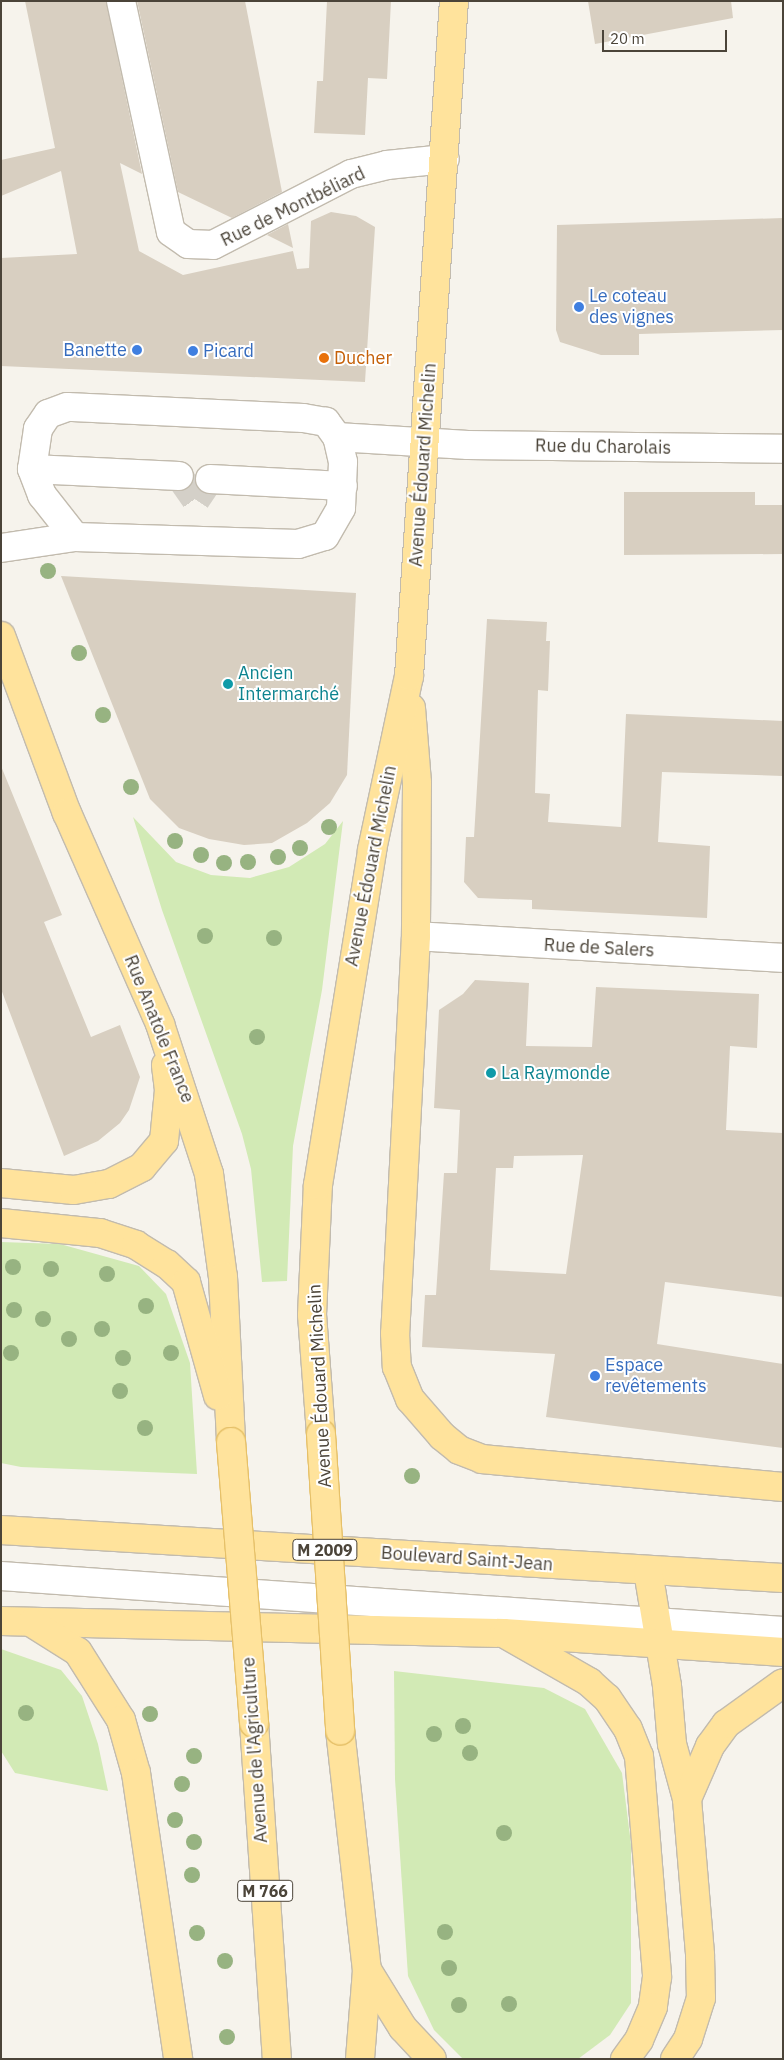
<!DOCTYPE html>
<html>
<head>
<meta charset="utf-8">
<style>
  body { margin:0 }
  #map { position:relative; width:784px; height:2060px; overflow:hidden; background:#f6f3ec; font-family:"IBM Plex Sans",sans-serif }
  div>[style] { position:absolute }
  .green>* { inset:0; background:#d2eab5 }
  .building>* { inset:0; background:#d8cfc1 }
  .minor-tunnel>* { height:28px; margin-top:-14px; transform-origin:0; background:repeating-linear-gradient(90deg,#d4d0c8 0 28px,transparent 0 42px) }
  .roads { filter:drop-shadow(1px 0 #c2bbae) drop-shadow(-1px 0 #c2bbae) drop-shadow(0 1px #c2bbae) drop-shadow(0 -1px #c2bbae) }
  .minor>* { height:28px; margin:-14px; padding:0 14px; transform-origin:14px; border-radius:14px; background:#fff }
  .major>* { height:28px; margin:-14px; padding:0 14px; transform-origin:14px; border-radius:14px; background:#ffe39c }
  .bridges { filter:drop-shadow(1px 0 #e6c16a) drop-shadow(-1px 0 #e6c16a) drop-shadow(0 1px #e6c16a) drop-shadow(0 -1px #e6c16a) }
  .major-bridge>* { height:28px; margin:-14px; padding:0 14px; transform-origin:14px; border-radius:14px; background:#ffe39c }
  .trees>* { width:16px; height:16px; margin:-8px; border-radius:50%; background:#97b381 }
  .dots>* { width:14px; height:14px; translate:-50% -50%; box-sizing:border-box; border:2px solid #fff; border-radius:50% }
  span { translate:-50% -50%; white-space:nowrap; text-align:center; line-height:1.15; -webkit-text-stroke:4px #fff; paint-order:stroke }
  .shield-label span { padding:1px 4px; background:#fff; border:1px solid; border-radius:4px; -webkit-text-stroke-width:0 }
  .shield-label { font-size:16px; color:#4b4439; font-weight:700 }
  .street-label { font-size:18px; color:#4b4439 }
  .shop-label { font-size:18px; color:#366cbe }
  .left { translate:0 -50%; text-align:left }
  .right { translate:-100% -50%; text-align:right }
  .food-label { font-size:18px; color:#c56008 }
  .culture-label { font-size:18px; color:#0d838f }
  .frame { position:absolute; inset:0; border:2px solid #4b4439; pointer-events:none }
  .scale { position:absolute; left:602px; top:30px; width:125px; height:22px; box-sizing:border-box; border:2px solid #4b4439; border-top:0; padding-left:6px; font-size:15px; line-height:18px; white-space:nowrap; color:#4b4439; -webkit-text-stroke:4px #fff; paint-order:stroke }
</style>
</head>
<body>
<div id="map">
  <div class="green">
    <div style="clip-path:polygon(133px 817px,176px 862px,211px 875px,250px 878px,289px 867px,325px 844px,343px 821px,322px 990px,293px 1146px,287px 1281px,262px 1282px,251px 1169px,242px 1134px,162px 910px)"></div>
    <div style="clip-path:polygon(1px 1242px,60px 1244px,139px 1266px,166px 1294px,190px 1363px,197px 1474px,21px 1467px,1px 1463px)"></div>
    <div style="clip-path:polygon(1px 1649px,61px 1670px,82px 1696px,98px 1744px,108px 1791px,15px 1773px,1px 1751px)"></div>
    <div style="clip-path:polygon(394px 1671px,544px 1688px,585px 1709px,622px 1773px,631px 1844px,631px 2003px,610px 2035px,578px 2059px,463px 2059px,434px 2030px,408px 1976px,395px 1779px)"></div>
  </div>
  <div class="building">
    <div style="clip-path:polygon(25px 1px,106px 1px,142px 174px,120px 163px,139px 251px,183px 275px,293px 251px,297px 269px,309px 268px,311px 221px,331px 212px,356px 216px,375px 227px,365px 382px,1px 366px,1px 258px,77px 254px,61px 171px,1px 196px,1px 160px,55px 148px)"></div>
    <div style="clip-path:polygon(137px 1px,245px 1px,282px 192px,232px 218px,178px 192px)"></div>
    <div style="clip-path:polygon(327px 1px,391px 1px,387px 79px,368px 78px,365px 135px,314px 133px,317px 81px,323px 81px)"></div>
    <div style="clip-path:polygon(588px 1px,731px 1px,733px 18px,595px 44px)"></div>
    <div style="clip-path:polygon(783px 218px,783px 330px,639px 334px,639px 355px,601px 355px,560px 342px,556px 330px,557px 225px)"></div>
    <div style="clip-path:polygon(288px 224px,293px 248px,267px 235px)"></div>
    <div style="clip-path:polygon(624px 492px,755px 492px,755px 505px,783px 505px,783px 554px,624px 555px)"></div>
    <div style="clip-path:polygon(61px 576px,356px 593px,347px 775px,330px 803px,307px 823px,272px 843px,244px 845px,209px 839px,179px 828px,150px 799px)"></div>
    <div style="clip-path:polygon(487px 619px,547px 622px,546px 641px,550px 641px,548px 691px,538px 690px,535px 793px,550px 794px,548px 822px,621px 827px,626px 714px,783px 721px,783px 776px,662px 772px,658px 842px,710px 846px,707px 918px,532px 909px,532px 900px,478px 898px,464px 882px,466px 837px,474px 837px)"></div>
    <div style="clip-path:polygon(1px 766px,62px 915px,44px 922px,91px 1037px,120px 1025px,140px 1077px,129px 1110px,120px 1123px,98px 1141px,64px 1156px,1px 989px)"></div>
    <div style="clip-path:polygon(evenodd,475px 980px,529px 983px,526px 1046px,592px 1047px,596px 987px,759px 994px,757px 1048px,730px 1046px,726px 1130px,783px 1133px,783px 1297px,665px 1282px,657px 1344px,783px 1364px,783px 1448px,546px 1417px,555px 1354px,422px 1347px,425px 1295px,436px 1295px,444px 1173px,457px 1173px,460px 1110px,434px 1108px,439px 1010px,463px 994px,475px 980px,583px 1155px,566px 1274px,490px 1270px,496px 1168px,513px 1168px,514px 1156px,583px 1155px)"></div>
  </div>
  <div class="minor-tunnel">
    <div style="left:179px;top:476px;width:29px;rotate:55deg"></div>
    <div style="left:196px;top:500px;width:25px;rotate:-56deg"></div>
  </div>
  <div class="roads">
    <div class="minor">
      <div style="left:121px;top:1px;width:236px;rotate:77.8deg"></div>
      <div style="left:171px;top:232px;width:21px;rotate:35deg"></div>
      <div style="left:188px;top:244px;width:25px;rotate:2deg"></div>
      <div style="left:213px;top:245px;width:155px;rotate:-27.2deg"></div>
      <div style="left:351px;top:174px;width:37px;rotate:-14deg"></div>
      <div style="left:387px;top:165px;width:58px;rotate:-5.9deg"></div>
      <div style="left:337px;top:437px;width:131px;rotate:3.5deg"></div>
      <div style="left:468px;top:445px;width:315px;rotate:0.7deg"></div>
      <div style="left:32px;top:469px;width:147px;rotate:2.7deg"></div>
      <div style="left:210px;top:479px;width:133px;rotate:3deg"></div>
      <div style="left:1px;top:548px;width:75px;rotate:-8.5deg"></div>
      <div style="left:75px;top:537px;width:223px;rotate:1.8deg"></div>
      <div style="left:298px;top:544px;width:28px;rotate:-17deg"></div>
      <div style="left:325px;top:536px;width:32px;rotate:-60deg"></div>
      <div style="left:341px;top:508px;width:46px;rotate:-87.5deg"></div>
      <div style="left:343px;top:462px;width:26px;rotate:-103deg"></div>
      <div style="left:337px;top:437px;width:19px;rotate:-126deg"></div>
      <div style="left:326px;top:422px;width:23px;rotate:-170deg"></div>
      <div style="left:303px;top:418px;width:236px;rotate:-177.3deg"></div>
      <div style="left:67px;top:407px;width:20px;rotate:160deg"></div>
      <div style="left:48px;top:414px;width:18px;rotate:124deg"></div>
      <div style="left:38px;top:429px;width:40px;rotate:98.5deg"></div>
      <div style="left:32px;top:469px;width:28px;rotate:69deg"></div>
      <div style="left:42px;top:495px;width:53px;rotate:51.8deg"></div>
      <div style="left:416px;top:936px;width:368px;rotate:3.4deg"></div>
      <div style="left:1px;top:1576px;width:784px;rotate:4.02deg"></div>
    </div>
    <div class="major">
      <div style="left:1px;top:636px;width:189px;rotate:69.6deg"></div>
      <div style="left:67px;top:813px;width:231px;rotate:66.2deg"></div>
      <div style="left:160px;top:1024px;width:158px;rotate:71.9deg"></div>
      <div style="left:209px;top:1174px;width:104px;rotate:82.3deg"></div>
      <div style="left:223px;top:1277px;width:165px;rotate:87.2deg"></div>
      <div style="left:411px;top:708px;width:75px;rotate:85.4deg"></div>
      <div style="left:417px;top:783px;width:153px;rotate:90.4deg"></div>
      <div style="left:416px;top:936px;width:398px;rotate:93deg"></div>
      <div style="left:395px;top:1333px;width:34px;rotate:87deg"></div>
      <div style="left:397px;top:1367px;width:35px;rotate:68deg"></div>
      <div style="left:410px;top:1399px;width:49px;rotate:49.1deg"></div>
      <div style="left:442px;top:1436px;width:22px;rotate:39deg"></div>
      <div style="left:459px;top:1450px;width:25px;rotate:21deg"></div>
      <div style="left:482px;top:1459px;width:302px;rotate:5.3deg"></div>
      <div style="left:1px;top:1183px;width:73px;rotate:5.5deg"></div>
      <div style="left:74px;top:1190px;width:36px;rotate:-10deg"></div>
      <div style="left:109px;top:1184px;width:37px;rotate:-27deg"></div>
      <div style="left:142px;top:1167px;width:34px;rotate:-50deg"></div>
      <div style="left:164px;top:1141px;width:51px;rotate:-84.4deg"></div>
      <div style="left:169px;top:1090px;width:25px;rotate:-97deg"></div>
      <div style="left:1px;top:1223px;width:100px;rotate:5.8deg"></div>
      <div style="left:100px;top:1233px;width:38px;rotate:18deg"></div>
      <div style="left:136px;top:1245px;width:36px;rotate:32deg"></div>
      <div style="left:167px;top:1264px;width:26px;rotate:43deg"></div>
      <div style="left:186px;top:1282px;width:118px;rotate:74.3deg"></div>
      <div style="left:321px;top:1434px;width:119px;rotate:-94.3deg"></div>
      <div style="left:312px;top:1315px;width:130px;rotate:-87.4deg"></div>
      <div style="left:318px;top:1185px;width:339px;rotate:-80.8deg"></div>
      <div style="left:372px;top:850px;width:178px;rotate:-78deg"></div>
      <div style="left:409px;top:676px;width:676px;rotate:-86.19deg"></div>
      <div style="left:1px;top:1530px;width:783px;rotate:3.51deg"></div>
      <div style="left:648px;top:1571px;width:117px;rotate:80.6deg"></div>
      <div style="left:667px;top:1686px;width:58px;rotate:85.1deg"></div>
      <div style="left:672px;top:1744px;width:57px;rotate:74.7deg"></div>
      <div style="left:687px;top:1799px;width:157px;rotate:85.2deg"></div>
      <div style="left:700px;top:1955px;width:43px;rotate:88.7deg"></div>
      <div style="left:701px;top:1998px;width:43px;rotate:107.6deg"></div>
      <div style="left:688px;top:2039px;width:24px;rotate:123deg"></div>
      <div style="left:1px;top:1621px;width:503px;rotate:1.37deg"></div>
      <div style="left:504px;top:1633px;width:280px;rotate:3.9deg"></div>
      <div style="left:32px;top:1623px;width:54px;rotate:32.2deg"></div>
      <div style="left:78px;top:1652px;width:80px;rotate:57.7deg"></div>
      <div style="left:121px;top:1720px;width:55px;rotate:74.2deg"></div>
      <div style="left:136px;top:1773px;width:289px;rotate:81.6deg"></div>
      <div style="left:507px;top:1635px;width:95px;rotate:29.8deg"></div>
      <div style="left:589px;top:1682px;width:24px;rotate:42deg"></div>
      <div style="left:607px;top:1698px;width:37px;rotate:56deg"></div>
      <div style="left:628px;top:1729px;width:29px;rotate:68deg"></div>
      <div style="left:639px;top:1756px;width:222px;rotate:85.3deg"></div>
      <div style="left:657px;top:1977px;width:30px;rotate:98deg"></div>
      <div style="left:653px;top:2007px;width:36px;rotate:113deg"></div>
      <div style="left:639px;top:2040px;width:24px;rotate:126deg"></div>
      <div style="left:254px;top:1723px;width:337px;rotate:86.1deg"></div>
      <div style="left:340px;top:1730px;width:242px;rotate:83.6deg"></div>
      <div style="left:367px;top:1970px;width:89px;rotate:94.5deg"></div>
      <div style="left:687px;top:1799px;width:58px;rotate:-66.5deg"></div>
      <div style="left:710px;top:1746px;width:27px;rotate:-54deg"></div>
      <div style="left:726px;top:1724px;width:70px;rotate:-35.7deg"></div>
      <div style="left:367px;top:1970px;width:68px;rotate:58.2deg"></div>
      <div style="left:403px;top:2028px;width:42px;rotate:46.9deg"></div>
    </div>
  </div>
  <div class="bridges">
    <div class="major-bridge">
      <div style="left:321px;top:1434px;width:297px;rotate:86.3deg"></div>
      <div style="left:231px;top:1442px;width:282px;rotate:85.3deg"></div>
    </div>
  </div>
  <div class="trees">
    <div style="left:48px;top:571px"></div>
    <div style="left:79px;top:653px"></div>
    <div style="left:103px;top:715px"></div>
    <div style="left:131px;top:787px"></div>
    <div style="left:329px;top:827px"></div>
    <div style="left:175px;top:841px"></div>
    <div style="left:300px;top:848px"></div>
    <div style="left:201px;top:855px"></div>
    <div style="left:278px;top:857px"></div>
    <div style="left:248px;top:862px"></div>
    <div style="left:224px;top:863px"></div>
    <div style="left:205px;top:936px"></div>
    <div style="left:274px;top:938px"></div>
    <div style="left:257px;top:1037px"></div>
    <div style="left:13px;top:1267px"></div>
    <div style="left:51px;top:1269px"></div>
    <div style="left:107px;top:1274px"></div>
    <div style="left:146px;top:1306px"></div>
    <div style="left:14px;top:1310px"></div>
    <div style="left:43px;top:1319px"></div>
    <div style="left:102px;top:1329px"></div>
    <div style="left:69px;top:1339px"></div>
    <div style="left:11px;top:1353px"></div>
    <div style="left:171px;top:1353px"></div>
    <div style="left:123px;top:1358px"></div>
    <div style="left:120px;top:1391px"></div>
    <div style="left:145px;top:1428px"></div>
    <div style="left:412px;top:1476px"></div>
    <div style="left:26px;top:1713px"></div>
    <div style="left:150px;top:1714px"></div>
    <div style="left:463px;top:1726px"></div>
    <div style="left:434px;top:1734px"></div>
    <div style="left:470px;top:1753px"></div>
    <div style="left:194px;top:1756px"></div>
    <div style="left:182px;top:1784px"></div>
    <div style="left:175px;top:1820px"></div>
    <div style="left:504px;top:1833px"></div>
    <div style="left:194px;top:1842px"></div>
    <div style="left:192px;top:1875px"></div>
    <div style="left:445px;top:1932px"></div>
    <div style="left:197px;top:1933px"></div>
    <div style="left:225px;top:1961px"></div>
    <div style="left:449px;top:1968px"></div>
    <div style="left:509px;top:2004px"></div>
    <div style="left:459px;top:2005px"></div>
    <div style="left:227px;top:2037px"></div>
  </div>
  <div class="dots">
    <div style="left:579px;top:307px;background:#3f7fe0"></div>
    <div style="left:137px;top:350px;background:#3f7fe0"></div>
    <div style="left:193px;top:351px;background:#3f7fe0"></div>
    <div style="left:324px;top:358px;background:#e8710a"></div>
    <div style="left:228px;top:684px;background:#0f9aa8"></div>
    <div style="left:491px;top:1073px;background:#0f9aa8"></div>
    <div style="left:595px;top:1376px;background:#3f7fe0"></div>
  </div>
  <div class="shield-label">
    <span style="left:325px;top:1550px">M 2009</span>
    <span style="left:265px;top:1891px">M 766</span>
  </div>
  <div class="street-label">
    <span style="left:293px;top:207px;rotate:-26deg">Rue de Montbéliard</span>
    <span style="left:603px;top:447px;rotate:1deg">Rue du Charolais</span>
    <span style="left:423px;top:465px;rotate:-86deg">Avenue Édouard Michelin</span>
    <span style="left:371px;top:866px;rotate:-79deg">Avenue Édouard Michelin</span>
    <span style="left:599px;top:948px;rotate:3deg">Rue de Salers</span>
    <span style="left:159px;top:1029px;rotate:68deg">Rue Anatole France</span>
    <span style="left:320px;top:1386px;rotate:-93deg">Avenue Édouard Michelin</span>
    <span style="left:467px;top:1559px;rotate:4deg">Boulevard Saint-Jean</span>
    <span style="left:255px;top:1750px;rotate:-94deg">Avenue de l'Agriculture</span>
  </div>
  <div class="shop-label">
    <span class="left" style="left:589px;top:307px">Le coteau<br>des vignes</span>
    <span class="right" style="left:127px;top:350px">Banette</span>
    <span class="left" style="left:203px;top:351px">Picard</span>
    <span class="left" style="left:605px;top:1376px">Espace<br>revêtements</span>
  </div>
  <div class="food-label">
    <span class="left" style="left:334px;top:358px">Ducher</span>
  </div>
  <div class="culture-label">
    <span class="left" style="left:238px;top:684px">Ancien<br>Intermarché</span>
    <span class="left" style="left:501px;top:1073px">La Raymonde</span>
  </div>
  <div class="frame"></div>
  <div class="scale">20 m</div>
</div>
</body>
</html>
